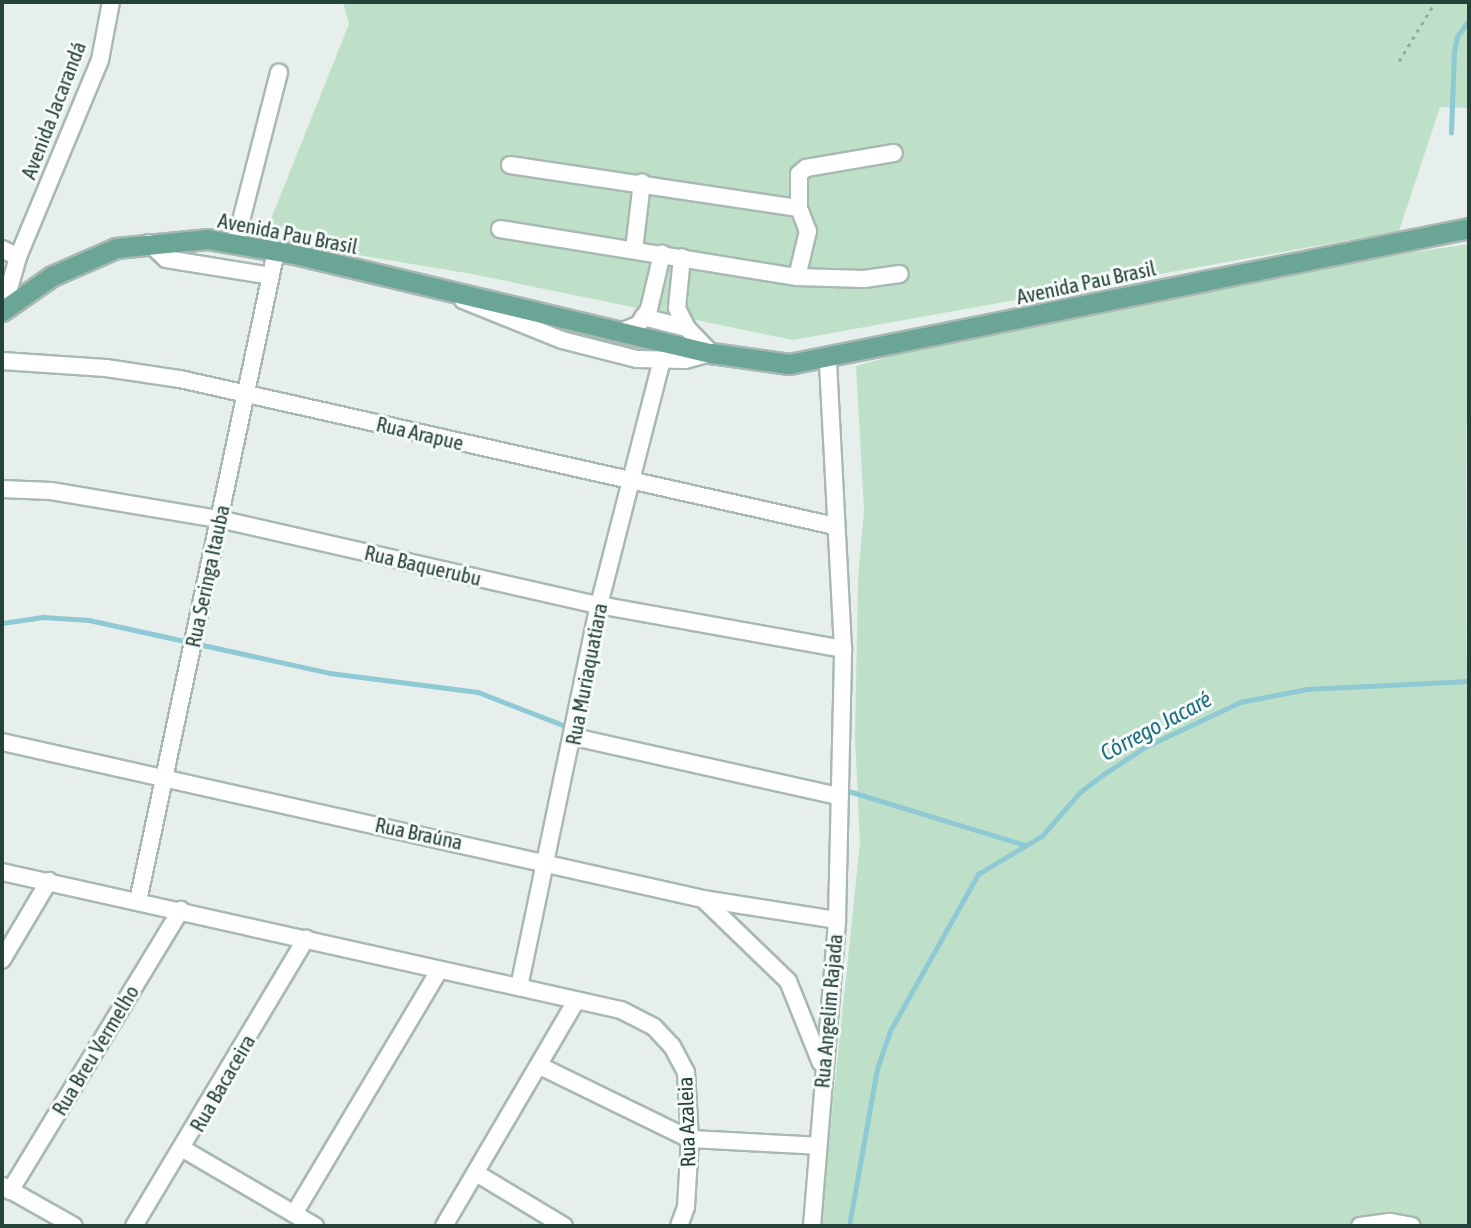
<!DOCTYPE html>
<html>
<head>
<meta charset="utf-8">
<style>
  body { margin:0 }
  #map { position:relative; width:1471px; height:1228px; overflow:hidden; background:#e6efeb; font-family:"Asap Condensed",sans-serif }
  div>[style] { position:absolute }
  .green>* { inset:0; background:#bfe0c8 }
  .stream>* { height:4.5px; margin:-2.25px; padding:0 2.25px; transform-origin:2.25px; border-radius:2.25px; background:#8ec9d4 }
  .path>* { height:2.5px; margin-top:-1.25px; transform-origin:0; background:repeating-linear-gradient(90deg,#86b3a5 0 3.5px,transparent 0 8.5px) }
  .roads { filter:drop-shadow(2px 0 #a8b8b2) drop-shadow(-2px 0 #a8b8b2) drop-shadow(0 2px #a8b8b2) drop-shadow(0 -2px #a8b8b2) }
  .minor>* { height:16px; margin:-8px; padding:0 8px; transform-origin:8px; border-radius:8px; background:#fff }
  .major>* { height:19px; margin:-9.5px; padding:0 9.5px; transform-origin:9.5px; border-radius:9.5px; background:#6aa596 }
  span { translate:-50% -50%; white-space:nowrap; text-align:center; line-height:1.15; -webkit-text-stroke:6px #f7fbf9; paint-order:stroke }
  .street-label { font-size:21px; color:#24423a }
  .water-label { font-size:23px; color:#1c6f80; font-style:italic }
  .frame { position:absolute; inset:0; border:4px solid #24423a; pointer-events:none }
</style>
</head>
<body>
<div id="map">
  <div class="green">
    <div style="clip-path:polygon(343px 2px,1469px 2px,1469px 108px,1440px 107px,1399px 231px,793px 340px,472px 274px,263px 239px,349px 24px)"></div>
    <div style="clip-path:polygon(1469px 244px,1466px 478px,1469px 1226px,820px 1226px,860px 843px,855px 737px,858px 579px,864px 510px,856px 366px,961px 337px,1335px 264px)"></div>
  </div>
  <div class="stream">
    <div style="left:1451px;top:133px;width:81px;rotate:-87.9deg"></div>
    <div style="left:1454px;top:52px;width:15px;rotate:-79deg"></div>
    <div style="left:1457px;top:37px;width:21px;rotate:-55deg"></div>
    <div style="left:2px;top:623px;width:41px;rotate:-8.3deg"></div>
    <div style="left:43px;top:617px;width:46px;rotate:3.7deg"></div>
    <div style="left:89px;top:620px;width:247px;rotate:12.4deg"></div>
    <div style="left:330px;top:673px;width:149px;rotate:7.3deg"></div>
    <div style="left:478px;top:692px;width:100px;rotate:21.2deg"></div>
    <div style="left:726px;top:763px;width:111px;rotate:12.5deg"></div>
    <div style="left:842px;top:789px;width:191px;rotate:17deg"></div>
    <div style="left:849px;top:1226px;width:159px;rotate:-79.9deg"></div>
    <div style="left:877px;top:1069px;width:40px;rotate:-71.1deg"></div>
    <div style="left:890px;top:1031px;width:180px;rotate:-60.7deg"></div>
    <div style="left:978px;top:874px;width:74px;rotate:-30.7deg"></div>
    <div style="left:1042px;top:836px;width:58px;rotate:-49.2deg"></div>
    <div style="left:1080px;top:792px;width:30px;rotate:-37deg"></div>
    <div style="left:1104px;top:774px;width:49px;rotate:-33.4deg"></div>
    <div style="left:1145px;top:747px;width:105px;rotate:-25.3deg"></div>
    <div style="left:1240px;top:702px;width:68px;rotate:-11deg"></div>
    <div style="left:1307px;top:689px;width:162px;rotate:-2.8deg"></div>
  </div>
  <div class="path">
    <div style="left:1399px;top:61px;width:69px;rotate:-58.6deg"></div>
  </div>
  <div class="roads">
    <div class="minor">
      <div style="left:510px;top:165px;width:292px;rotate:8.5deg"></div>
      <div style="left:799px;top:208px;width:25px;rotate:69deg"></div>
      <div style="left:808px;top:231px;width:47px;rotate:103.4deg"></div>
      <div style="left:799px;top:208px;width:34px;rotate:-90deg"></div>
      <div style="left:799px;top:174px;width:9px;rotate:-41deg"></div>
      <div style="left:806px;top:168px;width:89px;rotate:-9.7deg"></div>
      <div style="left:500px;top:229px;width:301px;rotate:9.2deg"></div>
      <div style="left:797px;top:277px;width:67px;rotate:1.7deg"></div>
      <div style="left:864px;top:279px;width:36px;rotate:-8deg"></div>
      <div style="left:149px;top:243px;width:23px;rotate:43deg"></div>
      <div style="left:166px;top:259px;width:106px;rotate:9.2deg"></div>
      <div style="left:235px;top:244px;width:177px;rotate:-75.6deg"></div>
      <div style="left:2px;top:249px;width:18px;rotate:27deg"></div>
      <div style="left:634px;top:250px;width:68px;rotate:-83.3deg"></div>
      <div style="left:463px;top:300px;width:107px;rotate:22deg"></div>
      <div style="left:562px;top:340px;width:77px;rotate:14.2deg"></div>
      <div style="left:637px;top:359px;width:48px;rotate:1.2deg"></div>
      <div style="left:685px;top:360px;width:27px;rotate:-15deg"></div>
      <div style="left:711px;top:353px;width:35px;rotate:-134deg"></div>
      <div style="left:687px;top:328px;width:22px;rotate:-117deg"></div>
      <div style="left:677px;top:308px;width:51px;rotate:-84.4deg"></div>
      <div style="left:3px;top:310px;width:55px;rotate:-74.2deg"></div>
      <div style="left:18px;top:257px;width:213px;rotate:-67.4deg"></div>
      <div style="left:100px;top:60px;width:59px;rotate:-79.3deg"></div>
      <div style="left:643px;top:317px;width:45px;rotate:14deg"></div>
      <div style="left:623px;top:331px;width:16px;rotate:-22deg"></div>
      <div style="left:638px;top:325px;width:19px;rotate:-55deg"></div>
      <div style="left:649px;top:309px;width:57px;rotate:-76.7deg"></div>
      <div style="left:2px;top:361px;width:104px;rotate:3.9deg"></div>
      <div style="left:106px;top:368px;width:75px;rotate:8.5deg"></div>
      <div style="left:180px;top:379px;width:671px;rotate:12.65deg"></div>
      <div style="left:2px;top:489px;width:49px;rotate:2.3deg"></div>
      <div style="left:51px;top:491px;width:170px;rotate:9.5deg"></div>
      <div style="left:219px;top:519px;width:390px;rotate:12.8deg"></div>
      <div style="left:599px;top:605px;width:248px;rotate:10.2deg"></div>
      <div style="left:574px;top:737px;width:271px;rotate:12.6deg"></div>
      <div style="left:2px;top:742px;width:718px;rotate:12.62deg"></div>
      <div style="left:703px;top:899px;width:136px;rotate:8.9deg"></div>
      <div style="left:2px;top:872px;width:634px;rotate:12.57deg"></div>
      <div style="left:621px;top:1010px;width:37px;rotate:27deg"></div>
      <div style="left:654px;top:1027px;width:26px;rotate:47deg"></div>
      <div style="left:672px;top:1046px;width:30px;rotate:62deg"></div>
      <div style="left:686px;top:1072px;width:67px;rotate:86.6deg"></div>
      <div style="left:690px;top:1139px;width:68px;rotate:93.4deg"></div>
      <div style="left:686px;top:1207px;width:20px;rotate:110deg"></div>
      <div style="left:703px;top:899px;width:118px;rotate:44deg"></div>
      <div style="left:788px;top:981px;width:88px;rotate:68.1deg"></div>
      <div style="left:138px;top:901px;width:664px;rotate:-78.01deg"></div>
      <div style="left:2px;top:960px;width:92px;rotate:-59.3deg"></div>
      <div style="left:519px;top:987px;width:390px;rotate:-78.2deg"></div>
      <div style="left:599px;top:605px;width:250px;rotate:-75.6deg"></div>
      <div style="left:540px;top:1066px;width:167px;rotate:26deg"></div>
      <div style="left:690px;top:1139px;width:128px;rotate:3.1deg"></div>
      <div style="left:183px;top:1149px;width:153px;rotate:30.3deg"></div>
      <div style="left:476px;top:1173px;width:103px;rotate:31.1deg"></div>
      <div style="left:3px;top:1186px;width:81px;rotate:29.4deg"></div>
      <div style="left:10px;top:1191px;width:329px;rotate:-58.7deg"></div>
      <div style="left:294px;top:1214px;width:282px;rotate:-59.2deg"></div>
      <div style="left:134px;top:1226px;width:335px;rotate:-59.1deg"></div>
      <div style="left:444px;top:1226px;width:261px;rotate:-59.6deg"></div>
      <div style="left:812px;top:1226px;width:307px;rotate:-85.3deg"></div>
      <div style="left:837px;top:920px;width:271px;rotate:-88.7deg"></div>
      <div style="left:843px;top:649px;width:290px;rotate:-93deg"></div>
      <div style="left:1360px;top:1226px;width:30px;rotate:-8deg"></div>
      <div style="left:1390px;top:1222px;width:22px;rotate:10deg"></div>
    </div>
    <div class="major">
      <div style="left:2px;top:311px;width:61px;rotate:-35deg"></div>
      <div style="left:52px;top:276px;width:70px;rotate:-23.6deg"></div>
      <div style="left:116px;top:248px;width:91px;rotate:-5.6deg"></div>
      <div style="left:207px;top:239px;width:88px;rotate:9.8deg"></div>
      <div style="left:294px;top:254px;width:429px;rotate:13.4deg"></div>
      <div style="left:711px;top:353px;width:79px;rotate:8deg"></div>
      <div style="left:789px;top:364px;width:693px;rotate:-11.31deg"></div>
    </div>
  </div>
  <div class="street-label">
    <span style="left:53px;top:110px;rotate:-69deg">Avenida Jacarandá</span>
    <span style="left:288px;top:233px;rotate:11deg">Avenida Pau Brasil</span>
    <span style="left:1086px;top:282px;rotate:-12deg">Avenida Pau Brasil</span>
    <span style="left:420px;top:433px;rotate:13deg">Rua Arapue</span>
    <span style="left:423px;top:565px;rotate:13deg">Rua Baquerubu</span>
    <span style="left:207px;top:576px;rotate:-78deg">Rua Seringa Itauba</span>
    <span style="left:586px;top:674px;rotate:-79deg">Rua Muriaquatiara</span>
    <span style="left:419px;top:833px;rotate:12deg">Rua Braúna</span>
    <span style="left:828px;top:1011px;rotate:-85deg">Rua Angelim Rajada</span>
    <span style="left:95px;top:1050px;rotate:-59deg">Rua Breu Vermelho</span>
    <span style="left:222px;top:1083px;rotate:-60deg">Rua Bacaceira</span>
    <span style="left:686px;top:1122px;rotate:-92deg">Rua Azaleia</span>
  </div>
  <div class="water-label">
    <span style="left:1156px;top:726px;rotate:-28deg">Córrego Jacaré</span>
  </div>
  <div class="frame"></div>
</div>
</body>
</html>
